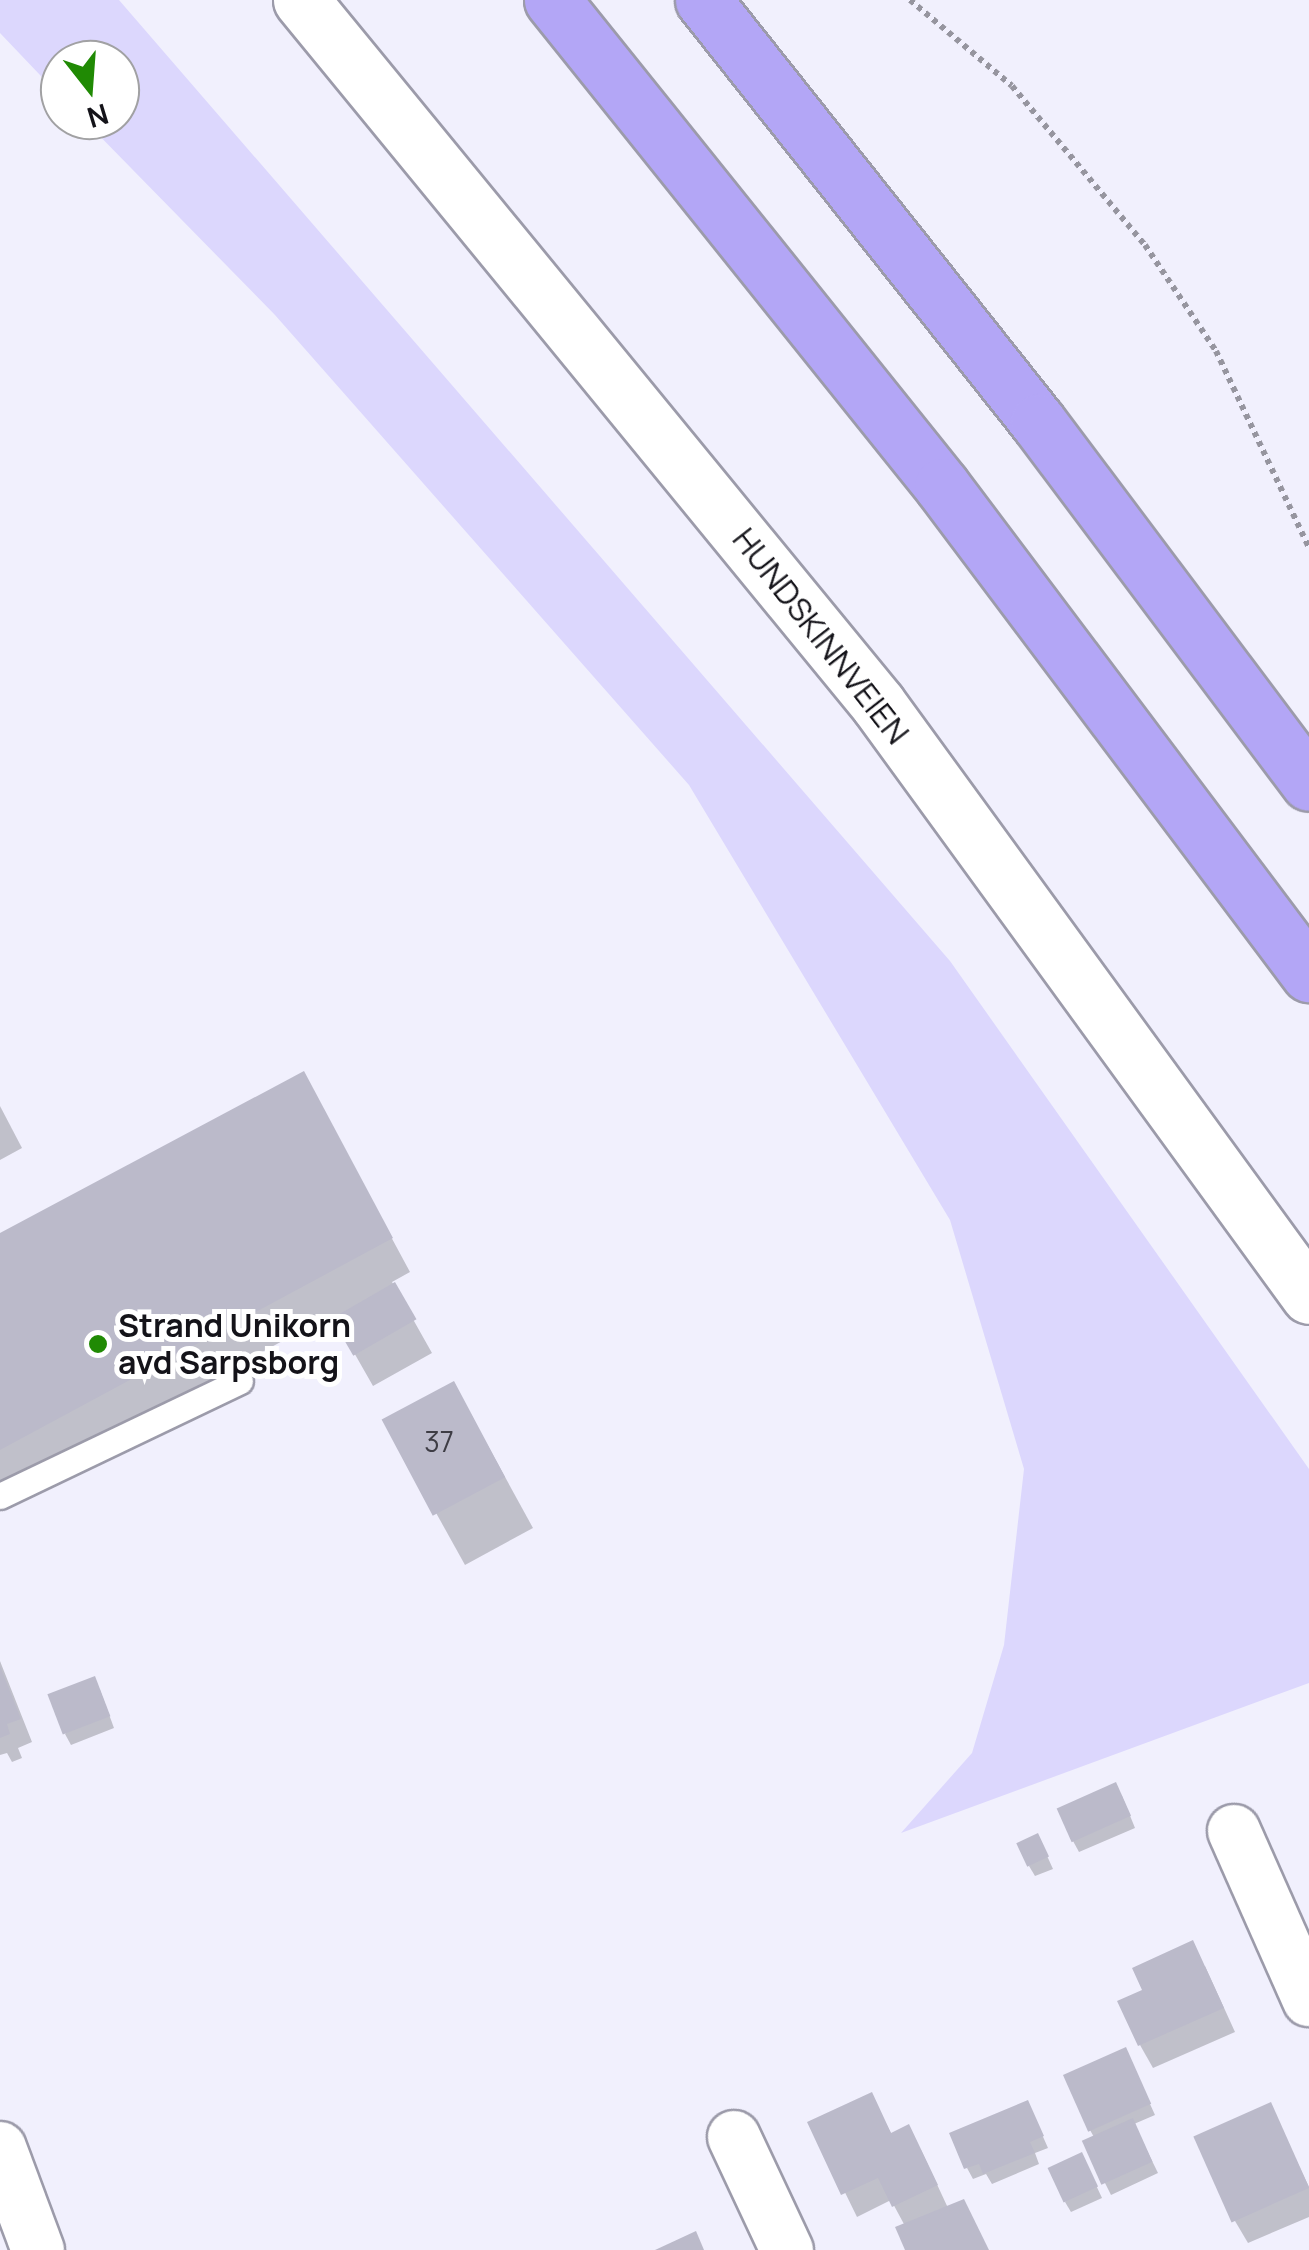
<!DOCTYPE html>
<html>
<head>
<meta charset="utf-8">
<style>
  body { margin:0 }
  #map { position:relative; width:1309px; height:2250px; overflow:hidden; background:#f1f0fd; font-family:Manrope,sans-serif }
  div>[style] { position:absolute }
  .green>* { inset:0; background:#dcd7fd }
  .shadow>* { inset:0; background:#0003 }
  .building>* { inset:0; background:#bbbaca; transform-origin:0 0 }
  .path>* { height:6px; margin-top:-3px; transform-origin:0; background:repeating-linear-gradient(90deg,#96959f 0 5px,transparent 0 10px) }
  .roads { filter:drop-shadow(2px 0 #9c9baa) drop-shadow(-2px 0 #9c9baa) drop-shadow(0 2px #9c9baa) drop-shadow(0 -2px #9c9baa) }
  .service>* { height:25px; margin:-12.5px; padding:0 12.5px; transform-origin:12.5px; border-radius:12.5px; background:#fff }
  .minor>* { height:52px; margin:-26px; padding:0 26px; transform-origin:26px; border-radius:26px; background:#fff }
  .tertiary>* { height:55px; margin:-27.5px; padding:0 27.5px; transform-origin:27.5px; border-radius:27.5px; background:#fff }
  .motorway>* { height:55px; margin:-27.5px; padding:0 27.5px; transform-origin:27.5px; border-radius:27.5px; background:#b3a6f6 }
  .dots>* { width:28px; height:28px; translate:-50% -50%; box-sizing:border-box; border:5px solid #fff; border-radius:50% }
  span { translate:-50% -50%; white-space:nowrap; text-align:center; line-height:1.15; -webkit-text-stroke:10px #fff; paint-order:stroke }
  .number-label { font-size:28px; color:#3e3d45 }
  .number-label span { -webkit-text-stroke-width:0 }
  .street-label { font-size:32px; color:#141319 }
  .poi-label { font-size:32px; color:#141319; font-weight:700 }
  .left { translate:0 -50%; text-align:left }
  .north { position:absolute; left:40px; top:40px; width:100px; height:100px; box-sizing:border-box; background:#fff; border:2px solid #a1a1a3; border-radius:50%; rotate:163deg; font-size:28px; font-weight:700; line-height:40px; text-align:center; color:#141319 }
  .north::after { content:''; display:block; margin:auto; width:35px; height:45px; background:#208a04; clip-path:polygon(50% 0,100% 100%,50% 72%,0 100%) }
</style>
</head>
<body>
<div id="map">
  <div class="green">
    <div style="clip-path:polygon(0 0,119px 0,950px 961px,1309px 1469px,1309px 1683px,901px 1833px,972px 1753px,1004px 1645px,1024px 1469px,950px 1220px,689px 785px,275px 315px,84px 120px,120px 120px,120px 60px,60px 60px,60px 96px,0 33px)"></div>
  </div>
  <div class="shadow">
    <div style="clip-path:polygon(0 1106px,22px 1148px,0 1160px)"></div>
    <div style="clip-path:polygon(321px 1107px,410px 1272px,392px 1282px,432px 1353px,373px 1386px,332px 1314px,0 1495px,0 1234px)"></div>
    <div style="clip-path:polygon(385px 1421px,482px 1435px,533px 1528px,465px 1565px)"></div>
    <div style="clip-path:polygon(0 1661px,32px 1742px,18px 1748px,22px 1758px,12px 1762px,7px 1753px,0 1755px)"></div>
    <div style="clip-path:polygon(100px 1690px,114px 1728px,71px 1745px,65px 1734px)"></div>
    <div style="clip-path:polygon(1122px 1796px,1135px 1828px,1079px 1852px,1073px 1841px)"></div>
    <div style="clip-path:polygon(1043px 1847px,1053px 1869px,1035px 1876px,1029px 1866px)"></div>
    <div style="clip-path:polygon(1205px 1966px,1235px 2032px,1153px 2068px,1140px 2045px)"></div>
    <div style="clip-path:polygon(1131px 2062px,1155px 2115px,1134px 2124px,1158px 2173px,1111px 2195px,1085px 2143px,1095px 2139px,1090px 2130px)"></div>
    <div style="clip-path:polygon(871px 2095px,892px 2135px,921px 2150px,948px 2208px,987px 2250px,907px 2250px,905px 2226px,891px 2200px,857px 2217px,811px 2123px)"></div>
    <div style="clip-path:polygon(1270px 2105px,1309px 2187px,1309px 2217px,1248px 2243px,1235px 2221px)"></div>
    <div style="clip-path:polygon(1033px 2114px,1048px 2148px,1035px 2153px,1039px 2164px,992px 2184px,986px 2174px,973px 2179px,967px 2168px)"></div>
    <div style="clip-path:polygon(1087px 2166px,1102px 2198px,1071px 2212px,1065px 2202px)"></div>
  </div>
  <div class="building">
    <div style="clip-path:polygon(304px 1071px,393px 1238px,0 1450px,0 1233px)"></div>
    <div style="left:395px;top:1282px;width:43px;height:73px;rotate:60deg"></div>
    <div style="left:454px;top:1381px;width:109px;height:82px;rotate:62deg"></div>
    <div style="clip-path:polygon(0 1666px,21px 1719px,7px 1724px,10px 1734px,0 1738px)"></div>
    <div style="left:95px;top:1676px;width:43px;height:51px;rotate:69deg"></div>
    <div style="left:1116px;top:1782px;width:37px;height:65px;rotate:66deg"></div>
    <div style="left:1038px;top:1833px;width:26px;height:24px;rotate:65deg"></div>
    <div style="clip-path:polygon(1193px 1940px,1224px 2008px,1138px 2046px,1117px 2001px,1142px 1990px,1132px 1968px)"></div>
    <div style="left:1126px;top:2047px;width:62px;height:69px;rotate:66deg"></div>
    <div style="clip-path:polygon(872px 2092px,891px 2133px,909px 2124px,938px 2185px,892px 2207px,878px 2178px,841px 2195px,807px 2122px)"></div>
    <div style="clip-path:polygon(1028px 2100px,1044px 2136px,1030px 2142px,1035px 2153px,983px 2174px,979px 2164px,964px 2169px,949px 2133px)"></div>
    <div style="left:1271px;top:2102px;width:94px;height:85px;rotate:66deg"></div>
    <div style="left:1133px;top:2118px;width:48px;height:56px;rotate:66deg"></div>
    <div style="left:1082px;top:2152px;width:38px;height:38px;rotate:65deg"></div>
    <div style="clip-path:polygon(964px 2199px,989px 2250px,905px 2250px,895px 2227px)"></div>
    <div style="clip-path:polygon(696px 2231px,704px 2250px,655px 2250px)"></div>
  </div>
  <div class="path">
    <div style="left:910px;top:0;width:133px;rotate:40.1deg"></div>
    <div style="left:1012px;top:86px;width:207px;rotate:50.1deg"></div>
    <div style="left:1145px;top:245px;width:128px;rotate:56.2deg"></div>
    <div style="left:1216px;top:351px;width:218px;rotate:64.7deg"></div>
  </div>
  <div class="roads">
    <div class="service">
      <div style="left:0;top:1496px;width:266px;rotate:-25.6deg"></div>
    </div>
    <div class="minor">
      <div style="left:1234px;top:1831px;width:185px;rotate:66.1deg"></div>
      <div style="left:734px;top:2137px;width:125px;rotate:64.9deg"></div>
      <div style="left:0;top:2148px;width:109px;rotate:69.6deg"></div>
    </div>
    <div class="tertiary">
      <div style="left:301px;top:0;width:910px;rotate:50.66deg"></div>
      <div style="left:878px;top:704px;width:732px;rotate:53.94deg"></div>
    </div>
    <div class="motorway">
      <div style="left:552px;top:0;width:623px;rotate:51.25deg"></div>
      <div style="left:942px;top:486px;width:611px;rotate:53.06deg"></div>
      <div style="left:703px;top:0;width:539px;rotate:51.56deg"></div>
      <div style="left:1038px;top:422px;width:451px;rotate:53.1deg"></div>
    </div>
  </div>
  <div class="dots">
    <div style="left:98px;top:1344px;background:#208a04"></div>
  </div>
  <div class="number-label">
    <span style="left:439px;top:1441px">37</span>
  </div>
  <div class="street-label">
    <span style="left:821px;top:636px;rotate:52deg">HUNDSKINNVEIEN</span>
  </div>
  <div class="poi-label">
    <span class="left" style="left:118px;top:1344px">Strand Unikorn<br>avd Sarpsborg</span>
  </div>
  <div class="north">N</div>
</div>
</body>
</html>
